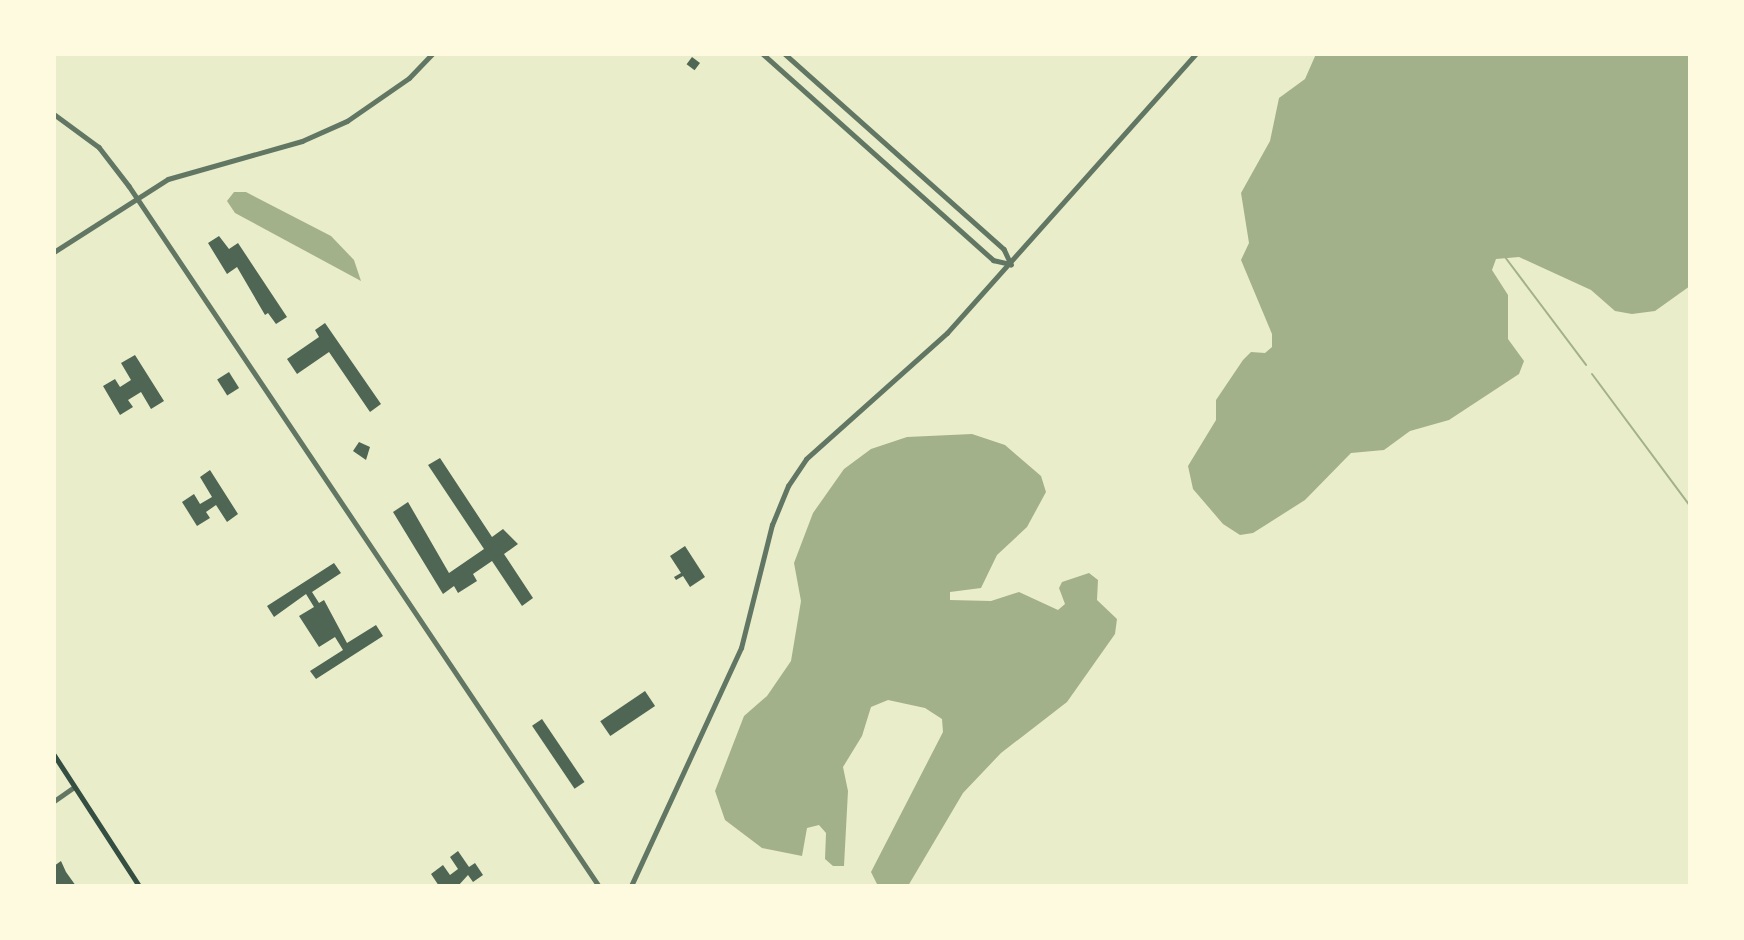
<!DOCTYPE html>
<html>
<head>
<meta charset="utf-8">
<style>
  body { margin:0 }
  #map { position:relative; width:1744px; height:940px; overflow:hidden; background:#e9edc9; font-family:"PT Sans Narrow",sans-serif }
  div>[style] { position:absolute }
  .water>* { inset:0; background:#a3b18a }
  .stream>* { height:2px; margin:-1px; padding:0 1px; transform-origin:1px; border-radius:1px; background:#a3b18a }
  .building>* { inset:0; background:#4f6655; transform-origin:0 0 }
  .minor>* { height:4.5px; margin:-2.25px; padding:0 2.25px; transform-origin:2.25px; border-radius:2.25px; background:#617663 }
  .tertiary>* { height:5px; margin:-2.5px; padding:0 2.5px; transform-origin:2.5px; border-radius:2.5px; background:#617663 }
  .secondary>* { height:5px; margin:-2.5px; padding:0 2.5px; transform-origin:2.5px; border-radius:2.5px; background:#344e41 }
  span { translate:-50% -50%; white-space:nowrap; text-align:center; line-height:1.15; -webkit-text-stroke:5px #fefae0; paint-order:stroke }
  .frame { position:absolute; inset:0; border:56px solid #fefae0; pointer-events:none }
</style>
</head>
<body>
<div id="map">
  <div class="water">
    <div style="clip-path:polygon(1316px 54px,1690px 54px,1690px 286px,1655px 311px,1632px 314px,1615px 311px,1591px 290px,1519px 257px,1496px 259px,1492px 270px,1508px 295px,1508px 339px,1524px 361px,1519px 374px,1449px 420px,1410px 431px,1384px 450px,1351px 453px,1305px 500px,1253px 533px,1240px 535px,1223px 524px,1193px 489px,1188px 466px,1216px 420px,1216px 400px,1243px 360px,1251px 352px,1265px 353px,1272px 347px,1272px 334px,1241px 260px,1249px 243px,1241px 193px,1270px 141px,1279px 98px,1305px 79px)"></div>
    <div style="clip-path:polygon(234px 192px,246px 192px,331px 236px,354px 260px,361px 281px,235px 213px,227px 201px)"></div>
    <div style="clip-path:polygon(972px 434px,1005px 445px,1041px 476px,1046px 492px,1027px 527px,997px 555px,981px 588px,950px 592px,950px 600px,991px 601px,1019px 592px,1058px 610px,1065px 604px,1059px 588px,1062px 582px,1089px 573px,1098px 580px,1097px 600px,1117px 619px,1115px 634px,1067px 702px,1001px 753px,963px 793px,908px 886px,878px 886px,871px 872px,943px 732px,942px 719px,925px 708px,888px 700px,871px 707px,862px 736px,843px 767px,848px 791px,844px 866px,833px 866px,825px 859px,826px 833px,819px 825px,807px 828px,802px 856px,762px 848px,725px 820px,715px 791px,744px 716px,767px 696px,791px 661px,801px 601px,794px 563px,813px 513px,844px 469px,871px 449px,907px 437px)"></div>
  </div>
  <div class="stream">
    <div style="left:1505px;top:257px;width:135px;rotate:53.1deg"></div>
    <div style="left:1592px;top:374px;width:164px;rotate:53.4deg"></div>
  </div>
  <div class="building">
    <div style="left:692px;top:57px;width:10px;height:9px;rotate:37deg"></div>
    <div style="clip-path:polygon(219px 236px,229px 249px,238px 243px,287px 317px,276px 324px,268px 313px,265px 315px,237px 267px,227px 274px,208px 243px)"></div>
    <div style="clip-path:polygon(325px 323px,381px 404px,370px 412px,329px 352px,297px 374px,287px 359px,319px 337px,315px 330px)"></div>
    <div style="clip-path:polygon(135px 355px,164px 401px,151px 409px,141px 392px,128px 400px,133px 407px,120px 415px,103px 386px,115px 379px,120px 387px,131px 380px,121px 363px)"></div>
    <div style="left:229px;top:372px;width:19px;height:14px;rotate:58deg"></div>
    <div style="clip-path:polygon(359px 442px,370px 447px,366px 460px,353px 451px)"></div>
    <div style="clip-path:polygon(440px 458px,492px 537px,503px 529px,518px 544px,504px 554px,533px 598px,522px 606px,492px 561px,473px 574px,477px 581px,458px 593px,454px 586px,443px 594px,393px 512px,408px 502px,449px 573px,484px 549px,428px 465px)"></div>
    <div style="clip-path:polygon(210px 470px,238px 514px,227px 522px,216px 505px,206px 512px,210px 518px,197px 526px,182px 502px,194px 494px,200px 504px,212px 497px,200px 477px)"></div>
    <div style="clip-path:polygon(685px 546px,705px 577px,690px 587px,683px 576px,676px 580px,674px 577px,681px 573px,670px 556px)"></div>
    <div style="clip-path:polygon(334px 563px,341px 573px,312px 592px,319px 603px,324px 600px,347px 643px,376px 625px,383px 636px,316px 679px,310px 671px,343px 650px,335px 637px,319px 647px,299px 616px,314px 607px,306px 594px,274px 617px,267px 606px)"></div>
    <div style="left:645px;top:691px;width:18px;height:54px;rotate:56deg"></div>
    <div style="left:542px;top:719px;width:76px;height:12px;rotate:56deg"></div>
    <div style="clip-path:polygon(458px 851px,469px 867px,475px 863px,483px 875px,473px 882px,468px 875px,458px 886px,439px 886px,431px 874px,443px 865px,450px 875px,458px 869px,450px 857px)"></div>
    <div style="clip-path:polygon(61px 861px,66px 872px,76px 886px,54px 886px,54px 866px)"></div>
  </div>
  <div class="minor">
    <div style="left:763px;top:54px;width:309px;rotate:41.8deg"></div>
    <div style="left:993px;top:260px;width:18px;rotate:13deg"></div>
    <div style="left:785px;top:54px;width:293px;rotate:41.7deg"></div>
    <div style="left:1004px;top:249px;width:17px;rotate:65deg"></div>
    <div style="left:54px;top:114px;width:56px;rotate:36.3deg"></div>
    <div style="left:99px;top:147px;width:49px;rotate:52.4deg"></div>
    <div style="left:129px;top:186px;width:843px;rotate:56.12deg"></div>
    <div style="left:54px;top:252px;width:135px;rotate:-32.6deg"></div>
    <div style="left:168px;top:179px;width:139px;rotate:-15.8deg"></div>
    <div style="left:302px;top:141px;width:49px;rotate:-24deg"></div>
    <div style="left:347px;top:121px;width:75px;rotate:-34.7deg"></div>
    <div style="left:409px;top:78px;width:33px;rotate:-46deg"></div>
    <div style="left:631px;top:886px;width:262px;rotate:-65.2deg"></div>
    <div style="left:741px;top:648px;width:127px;rotate:-75.9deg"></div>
    <div style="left:772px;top:525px;width:42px;rotate:-67.7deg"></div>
    <div style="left:788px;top:486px;width:32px;rotate:-56deg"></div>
    <div style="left:806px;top:459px;width:189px;rotate:-41.8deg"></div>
    <div style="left:947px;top:333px;width:374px;rotate:-48.3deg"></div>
  </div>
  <div class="tertiary">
    <div style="left:54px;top:801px;width:24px;rotate:-35deg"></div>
  </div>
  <div class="secondary">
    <div style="left:54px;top:755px;width:156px;rotate:57deg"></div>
  </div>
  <div class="frame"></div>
</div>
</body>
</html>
